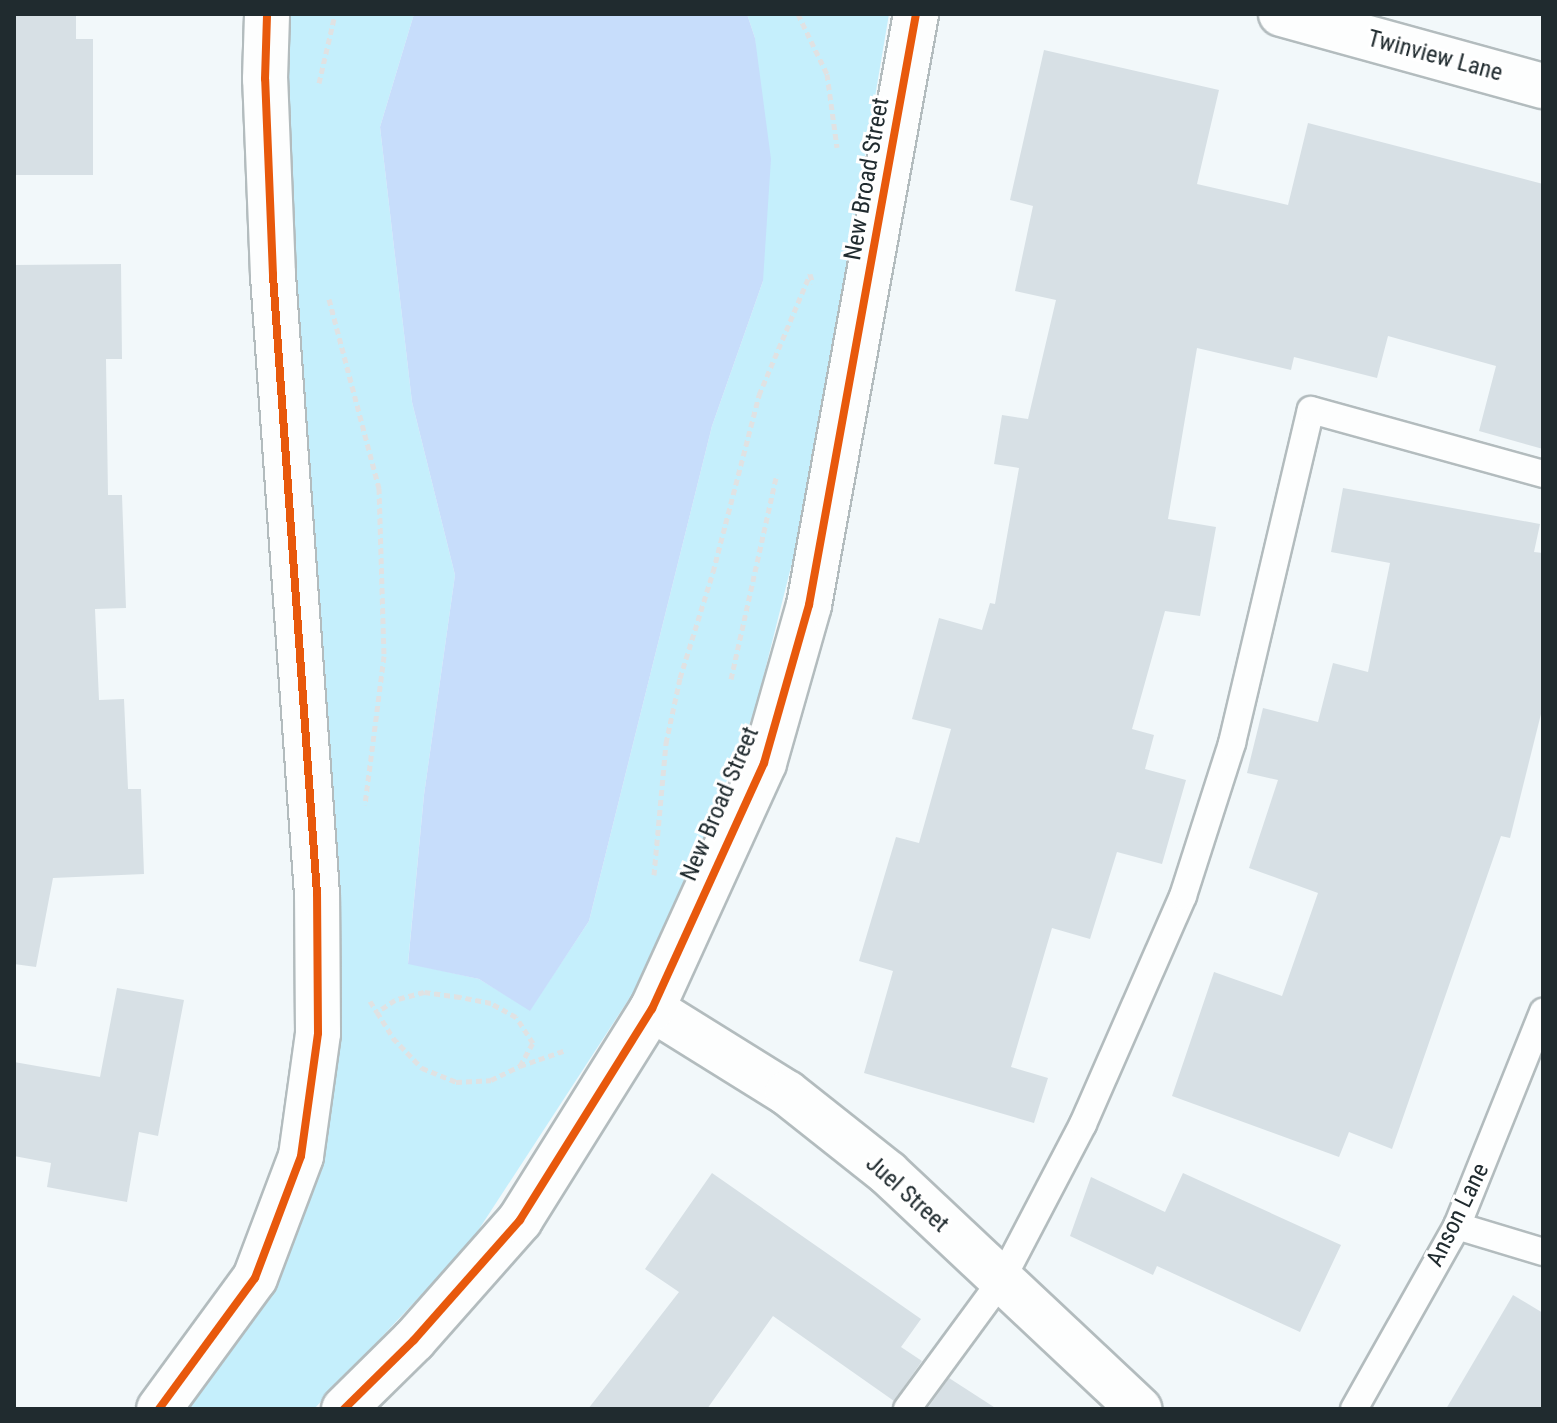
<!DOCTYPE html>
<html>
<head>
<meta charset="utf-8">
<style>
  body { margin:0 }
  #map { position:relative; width:1557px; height:1423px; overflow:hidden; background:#f2f8fa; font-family:"Roboto Condensed",sans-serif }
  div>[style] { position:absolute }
  .green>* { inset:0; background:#c5effc }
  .water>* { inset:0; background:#c7ddfb }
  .building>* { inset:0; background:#d7e0e5 }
  .path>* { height:5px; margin-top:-2.5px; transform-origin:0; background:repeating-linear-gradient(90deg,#e0e2e3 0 6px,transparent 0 10px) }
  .roads { filter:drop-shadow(2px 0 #b3bcbe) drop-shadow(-2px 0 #b3bcbe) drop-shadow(0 2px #b3bcbe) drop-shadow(0 -2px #b3bcbe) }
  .service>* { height:26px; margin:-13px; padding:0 13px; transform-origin:13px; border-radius:13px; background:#fdfefe }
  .minor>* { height:44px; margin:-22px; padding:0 22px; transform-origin:22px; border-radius:22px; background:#fdfefe }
  .tertiary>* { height:44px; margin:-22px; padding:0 22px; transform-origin:22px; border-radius:22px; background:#fdfefe }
  .cycleway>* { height:8px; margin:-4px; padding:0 4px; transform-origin:4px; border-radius:4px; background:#e8590c }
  span { translate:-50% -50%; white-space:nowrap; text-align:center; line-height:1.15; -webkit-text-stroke:6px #fff; paint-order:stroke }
  .street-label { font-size:24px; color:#202b2f }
  .frame { position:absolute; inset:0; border:16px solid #202b2f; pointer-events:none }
</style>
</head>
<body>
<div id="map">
  <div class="green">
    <div style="clip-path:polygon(284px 14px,414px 14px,380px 127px,412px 402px,455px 575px,424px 795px,408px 963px,479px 979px,530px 1010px,589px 921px,712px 426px,763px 281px,755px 38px,747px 14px,889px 14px,805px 511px,755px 710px,655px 959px,470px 1243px,314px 1409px,185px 1409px,243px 1332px,313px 1167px,312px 648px)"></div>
  </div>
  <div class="water">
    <div style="clip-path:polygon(414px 14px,747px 14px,755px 38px,771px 159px,763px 281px,712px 426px,589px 921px,530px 1011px,479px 979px,408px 964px,424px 795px,455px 575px,412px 402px,380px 127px)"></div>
  </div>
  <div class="building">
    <div style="clip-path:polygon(14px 14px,76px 14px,76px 39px,93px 39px,93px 175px,14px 175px)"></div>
    <div style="clip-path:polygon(1044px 50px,1219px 90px,1197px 184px,1288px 205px,1308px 123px,1543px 184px,1543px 449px,1479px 431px,1496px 366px,1388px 336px,1377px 378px,1294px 357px,1291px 370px,1197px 348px,1168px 519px,1216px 527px,1200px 616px,1165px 611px,1132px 729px,1154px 735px,1145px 769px,1186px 780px,1162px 864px,1117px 852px,1090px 939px,1052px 928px,1011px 1067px,1048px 1078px,1034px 1123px,864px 1073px,893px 971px,859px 961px,896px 837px,919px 843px,951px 729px,912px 719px,939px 618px,982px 630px,990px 603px,995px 604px,1019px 468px,994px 464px,1002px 415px,1028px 419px,1056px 300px,1015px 291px,1033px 206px,1010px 200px)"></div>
    <div style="clip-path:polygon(121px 264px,122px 359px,106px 359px,108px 495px,122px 495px,126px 608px,95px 609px,99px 700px,124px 699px,128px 789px,141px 789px,144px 874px,53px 878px,36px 967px,14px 964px,14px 265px)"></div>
    <div style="clip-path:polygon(1343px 488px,1540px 524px,1534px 552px,1543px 553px,1543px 706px,1510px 838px,1501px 836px,1392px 1149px,1349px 1132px,1339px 1157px,1172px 1096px,1214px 972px,1282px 996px,1318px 893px,1249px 868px,1278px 780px,1247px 773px,1263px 708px,1318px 722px,1333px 663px,1368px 672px,1390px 563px,1331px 552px)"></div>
    <div style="clip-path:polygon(117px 988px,184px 1000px,158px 1136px,139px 1132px,127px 1202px,47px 1187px,51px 1163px,14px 1156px,14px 1062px,100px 1077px)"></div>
    <div style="clip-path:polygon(712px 1173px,921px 1319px,901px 1347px,922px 1361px,894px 1401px,773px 1316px,707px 1409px,588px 1409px,679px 1292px,645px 1269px)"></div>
    <div style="clip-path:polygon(1183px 1173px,1341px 1245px,1300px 1332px,1157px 1266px,1153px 1275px,1070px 1236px,1091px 1177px,1165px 1212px)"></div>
    <div style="clip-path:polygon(1513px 1295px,1543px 1313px,1543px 1409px,1446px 1409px)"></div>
    <div style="clip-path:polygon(949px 1378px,997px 1409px,927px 1409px)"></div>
  </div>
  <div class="path">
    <div style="left:798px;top:14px;width:67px;rotate:64.2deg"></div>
    <div style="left:827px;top:74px;width:74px;rotate:82.2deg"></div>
    <div style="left:319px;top:83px;width:71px;rotate:-76.9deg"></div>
    <div style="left:329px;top:299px;width:196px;rotate:75.2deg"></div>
    <div style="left:379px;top:488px;width:168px;rotate:88.3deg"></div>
    <div style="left:384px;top:656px;width:150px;rotate:97.3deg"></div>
    <div style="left:731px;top:679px;width:210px;rotate:-77.4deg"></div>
    <div style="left:654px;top:875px;width:133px;rotate:-84.8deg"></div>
    <div style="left:666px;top:743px;width:66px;rotate:-77.8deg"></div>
    <div style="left:680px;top:678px;width:111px;rotate:-72.7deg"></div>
    <div style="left:713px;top:572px;width:183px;rotate:-75.4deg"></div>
    <div style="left:759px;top:395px;width:131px;rotate:-67.1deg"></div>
    <div style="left:810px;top:274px;width:10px;rotate:73deg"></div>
    <div style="left:370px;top:1001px;width:13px;rotate:58deg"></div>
    <div style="left:377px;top:1012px;width:31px;rotate:58deg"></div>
    <div style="left:393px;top:1038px;width:42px;rotate:46deg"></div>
    <div style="left:422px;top:1068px;width:37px;rotate:22deg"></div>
    <div style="left:456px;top:1082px;width:35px;rotate:-3deg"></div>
    <div style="left:491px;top:1080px;width:32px;rotate:-26deg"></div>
    <div style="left:520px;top:1066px;width:26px;rotate:-61deg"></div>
    <div style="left:533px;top:1043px;width:31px;rotate:-123deg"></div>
    <div style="left:516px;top:1017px;width:29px;rotate:-151deg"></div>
    <div style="left:491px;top:1003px;width:32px;rotate:-169deg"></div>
    <div style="left:460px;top:997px;width:36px;rotate:-172deg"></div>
    <div style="left:424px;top:992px;width:30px;rotate:165deg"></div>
    <div style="left:395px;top:1000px;width:22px;rotate:146deg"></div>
    <div style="left:520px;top:1066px;width:46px;rotate:-19.2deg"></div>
  </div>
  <div class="roads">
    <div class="service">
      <div style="left:1457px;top:1226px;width:90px;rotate:16.8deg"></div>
      <div style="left:907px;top:1409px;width:159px;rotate:-53.7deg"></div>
      <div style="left:1001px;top:1281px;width:177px;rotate:-62.4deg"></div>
      <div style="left:1083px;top:1124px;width:249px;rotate:-66.3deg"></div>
      <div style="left:1183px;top:896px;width:161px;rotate:-72.2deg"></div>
      <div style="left:1232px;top:743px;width:342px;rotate:-76.7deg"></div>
      <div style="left:1311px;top:410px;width:241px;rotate:15.4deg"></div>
      <div style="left:1354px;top:1409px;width:210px;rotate:-60.6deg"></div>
      <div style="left:1457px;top:1226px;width:231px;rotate:-68.1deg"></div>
    </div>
    <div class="minor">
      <div style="left:1281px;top:14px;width:272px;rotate:15.4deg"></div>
      <div style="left:652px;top:1009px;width:159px;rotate:31.9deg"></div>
      <div style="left:787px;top:1093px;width:129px;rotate:38.4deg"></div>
      <div style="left:888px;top:1173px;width:345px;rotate:43.2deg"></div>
    </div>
    <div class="tertiary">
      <div style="left:159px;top:1409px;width:162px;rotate:-53.8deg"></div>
      <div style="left:255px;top:1278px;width:130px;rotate:-69.3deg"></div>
      <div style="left:301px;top:1156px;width:124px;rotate:-82.1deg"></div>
      <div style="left:318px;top:1033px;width:139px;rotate:-90.4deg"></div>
      <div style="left:317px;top:894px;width:621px;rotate:-94.07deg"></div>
      <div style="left:273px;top:275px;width:196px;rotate:-92.3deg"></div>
      <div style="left:265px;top:79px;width:65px;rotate:-88.2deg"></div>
      <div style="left:344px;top:1409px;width:98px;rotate:-44.6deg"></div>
      <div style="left:414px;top:1340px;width:160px;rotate:-48.5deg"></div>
      <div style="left:520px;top:1220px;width:249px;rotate:-58deg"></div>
      <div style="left:652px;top:1009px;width:270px;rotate:-65.5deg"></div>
      <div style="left:764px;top:763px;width:164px;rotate:-74.1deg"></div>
      <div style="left:809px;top:605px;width:601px;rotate:-79.74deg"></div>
    </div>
  </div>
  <div class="cycleway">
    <div style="left:159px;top:1409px;width:162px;rotate:-53.8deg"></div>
    <div style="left:255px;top:1278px;width:130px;rotate:-69.3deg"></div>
    <div style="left:301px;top:1156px;width:124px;rotate:-82.1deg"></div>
    <div style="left:318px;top:1033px;width:139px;rotate:-90.4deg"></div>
    <div style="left:317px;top:894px;width:621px;rotate:-94.07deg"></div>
    <div style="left:273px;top:275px;width:196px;rotate:-92.3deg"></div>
    <div style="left:265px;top:79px;width:65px;rotate:-88.2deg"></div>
    <div style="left:344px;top:1409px;width:98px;rotate:-44.6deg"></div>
    <div style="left:414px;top:1340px;width:160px;rotate:-48.5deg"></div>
    <div style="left:520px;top:1220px;width:249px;rotate:-58deg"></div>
    <div style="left:652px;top:1009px;width:270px;rotate:-65.5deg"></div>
    <div style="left:764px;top:763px;width:164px;rotate:-74.1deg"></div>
    <div style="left:809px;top:605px;width:601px;rotate:-79.74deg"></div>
  </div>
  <div class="street-label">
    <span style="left:1435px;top:56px;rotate:15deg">Twinview Lane</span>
    <span style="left:867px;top:179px;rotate:-80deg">New Broad Street</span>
    <span style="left:720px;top:804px;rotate:-67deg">New Broad Street</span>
    <span style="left:907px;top:1194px;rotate:42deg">Juel Street</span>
    <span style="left:1458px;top:1215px;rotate:-64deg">Anson Lane</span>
  </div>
  <div class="frame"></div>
</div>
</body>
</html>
